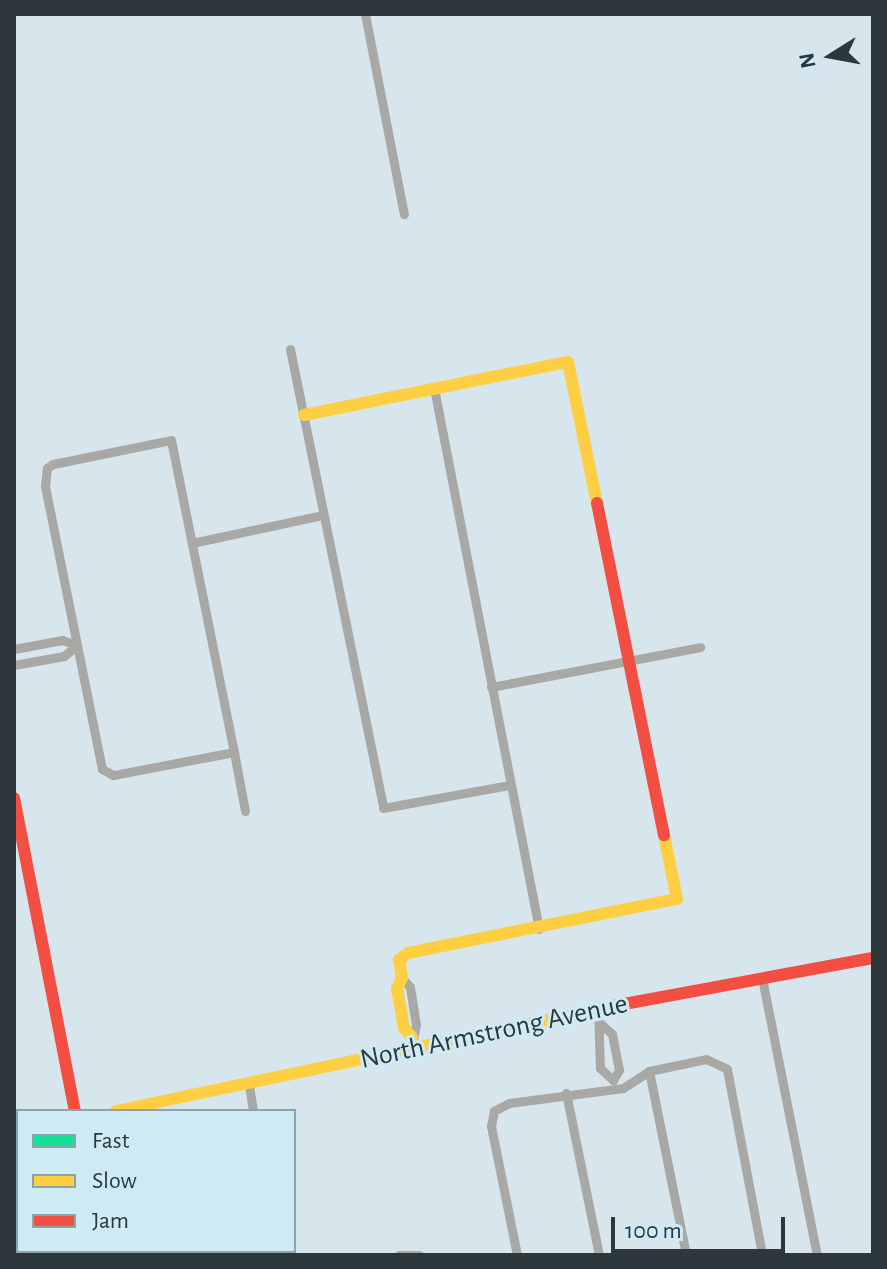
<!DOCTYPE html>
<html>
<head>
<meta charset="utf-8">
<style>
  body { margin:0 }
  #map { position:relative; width:887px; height:1269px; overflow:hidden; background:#d6e6ec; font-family:"Alegreya Sans",sans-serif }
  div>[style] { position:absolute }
  .street>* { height:9px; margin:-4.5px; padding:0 4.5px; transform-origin:4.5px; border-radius:4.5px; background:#a8a8a5 }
  .fast>* { height:12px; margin:-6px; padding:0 6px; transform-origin:6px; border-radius:6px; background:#16e098 }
  .slow>* { height:12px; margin:-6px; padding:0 6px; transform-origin:6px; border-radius:6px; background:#ffcf43 }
  .jam>* { height:12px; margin:-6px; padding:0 6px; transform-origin:6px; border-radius:6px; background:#f24e42 }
  span { translate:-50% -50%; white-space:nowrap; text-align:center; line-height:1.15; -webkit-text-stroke:6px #cdeaf5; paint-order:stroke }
  .street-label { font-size:28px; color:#2c383c }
  .frame { position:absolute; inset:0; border:16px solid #2c383c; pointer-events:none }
  .legend { position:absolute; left:16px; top:1109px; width:280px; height:144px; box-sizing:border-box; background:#cdeaf5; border:2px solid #8da3ab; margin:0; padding:10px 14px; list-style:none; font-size:24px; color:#2c383c }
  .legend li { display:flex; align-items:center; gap:16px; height:40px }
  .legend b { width:40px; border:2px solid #8da3ab }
  .north { position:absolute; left:791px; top:16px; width:80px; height:80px; -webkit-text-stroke:6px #cdeaf5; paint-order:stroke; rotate:259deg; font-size:22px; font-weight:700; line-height:32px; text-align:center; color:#2c383c }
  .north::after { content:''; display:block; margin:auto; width:28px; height:36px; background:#2c383c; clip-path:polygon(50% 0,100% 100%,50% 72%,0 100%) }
  .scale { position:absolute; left:611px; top:1217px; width:174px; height:36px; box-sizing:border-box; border:4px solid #2c383c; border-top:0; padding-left:10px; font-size:24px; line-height:28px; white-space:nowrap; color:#2c383c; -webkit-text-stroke:6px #cdeaf5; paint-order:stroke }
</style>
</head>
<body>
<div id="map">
  <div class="street">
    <div style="left:365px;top:14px;width:204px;rotate:79deg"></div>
    <div style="left:290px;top:349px;width:468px;rotate:78.5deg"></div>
    <div style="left:383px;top:808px;width:129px;rotate:-10.3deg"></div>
    <div style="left:434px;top:388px;width:551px;rotate:79.02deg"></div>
    <div style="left:192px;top:543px;width:134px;rotate:-12.1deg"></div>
    <div style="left:14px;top:649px;width:49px;rotate:-10.6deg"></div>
    <div style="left:62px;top:640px;width:16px;rotate:18deg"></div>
    <div style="left:14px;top:665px;width:51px;rotate:-10.2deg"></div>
    <div style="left:64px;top:656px;width:17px;rotate:-40deg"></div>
    <div style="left:491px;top:687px;width:213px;rotate:-10.8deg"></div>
    <div style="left:234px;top:752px;width:123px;rotate:169.2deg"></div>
    <div style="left:113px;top:775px;width:13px;rotate:-151deg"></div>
    <div style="left:102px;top:769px;width:289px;rotate:-101.4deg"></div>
    <div style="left:45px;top:486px;width:18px;rotate:-84deg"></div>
    <div style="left:47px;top:468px;width:7px;rotate:-34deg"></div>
    <div style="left:53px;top:464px;width:120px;rotate:-11.5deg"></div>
    <div style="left:171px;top:440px;width:318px;rotate:78.6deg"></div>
    <div style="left:234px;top:752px;width:60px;rotate:79.4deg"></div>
    <div style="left:402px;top:978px;width:12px;rotate:48deg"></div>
    <div style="left:410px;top:987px;width:38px;rotate:81deg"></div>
    <div style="left:416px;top:1025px;width:14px;rotate:102deg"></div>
    <div style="left:762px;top:978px;width:282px;rotate:78.8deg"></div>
    <div style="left:598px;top:1009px;width:59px;rotate:88.1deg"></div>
    <div style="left:600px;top:1068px;width:18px;rotate:43deg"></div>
    <div style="left:613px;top:1080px;width:12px;rotate:-59deg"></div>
    <div style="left:619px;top:1070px;width:37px;rotate:-101deg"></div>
    <div style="left:612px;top:1034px;width:15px;rotate:-138deg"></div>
    <div style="left:649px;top:1071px;width:188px;rotate:78.6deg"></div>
    <div style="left:249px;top:1085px;width:26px;rotate:81deg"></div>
    <div style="left:566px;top:1093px;width:165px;rotate:78.5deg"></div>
    <div style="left:189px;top:1251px;width:4px;rotate:76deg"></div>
    <div style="left:399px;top:1255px;width:20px"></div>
    <div style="left:517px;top:1255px;width:132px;rotate:-101.4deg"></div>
    <div style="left:491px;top:1126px;width:15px;rotate:-79deg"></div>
    <div style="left:494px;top:1111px;width:17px;rotate:-28deg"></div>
    <div style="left:509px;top:1103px;width:115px;rotate:-7.5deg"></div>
    <div style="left:623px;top:1088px;width:31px;rotate:-33deg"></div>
    <div style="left:649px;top:1071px;width:58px;rotate:-11.9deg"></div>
    <div style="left:706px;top:1059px;width:23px;rotate:25deg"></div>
    <div style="left:727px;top:1069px;width:189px;rotate:79.3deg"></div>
  </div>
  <div class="fast">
    <div style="left:14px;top:1131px;width:4px;rotate:-14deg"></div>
    <div style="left:104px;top:1251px;width:4px;rotate:90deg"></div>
  </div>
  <div class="slow">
    <div style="left:304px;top:415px;width:269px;rotate:-11.4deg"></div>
    <div style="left:568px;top:362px;width:144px;rotate:78.4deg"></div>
    <div style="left:412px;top:1037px;width:12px;rotate:-132deg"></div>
    <div style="left:404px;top:1028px;width:40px;rotate:-100deg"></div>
    <div style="left:397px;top:989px;width:12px;rotate:-66deg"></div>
    <div style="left:402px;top:978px;width:18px;rotate:-99deg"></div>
    <div style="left:399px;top:960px;width:11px;rotate:-38deg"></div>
    <div style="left:408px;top:953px;width:274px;rotate:-11.4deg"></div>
    <div style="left:677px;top:899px;width:65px;rotate:-101.5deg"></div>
    <div style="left:116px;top:1111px;width:503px;rotate:-11.94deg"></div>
  </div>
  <div class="jam">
    <div style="left:597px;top:503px;width:339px;rotate:78.6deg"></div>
    <div style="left:14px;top:798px;width:319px;rotate:79deg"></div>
    <div style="left:608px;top:1007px;width:269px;rotate:-10.5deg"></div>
  </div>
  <div class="street-label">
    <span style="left:494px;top:1032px;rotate:-12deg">North Armstrong Avenue</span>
  </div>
  <div class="frame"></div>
  <ul class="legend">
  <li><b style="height:10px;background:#16e098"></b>Fast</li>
  <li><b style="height:10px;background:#ffcf43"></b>Slow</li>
  <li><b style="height:10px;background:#f24e42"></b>Jam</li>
  </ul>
  <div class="north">N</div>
  <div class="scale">100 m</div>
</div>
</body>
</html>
